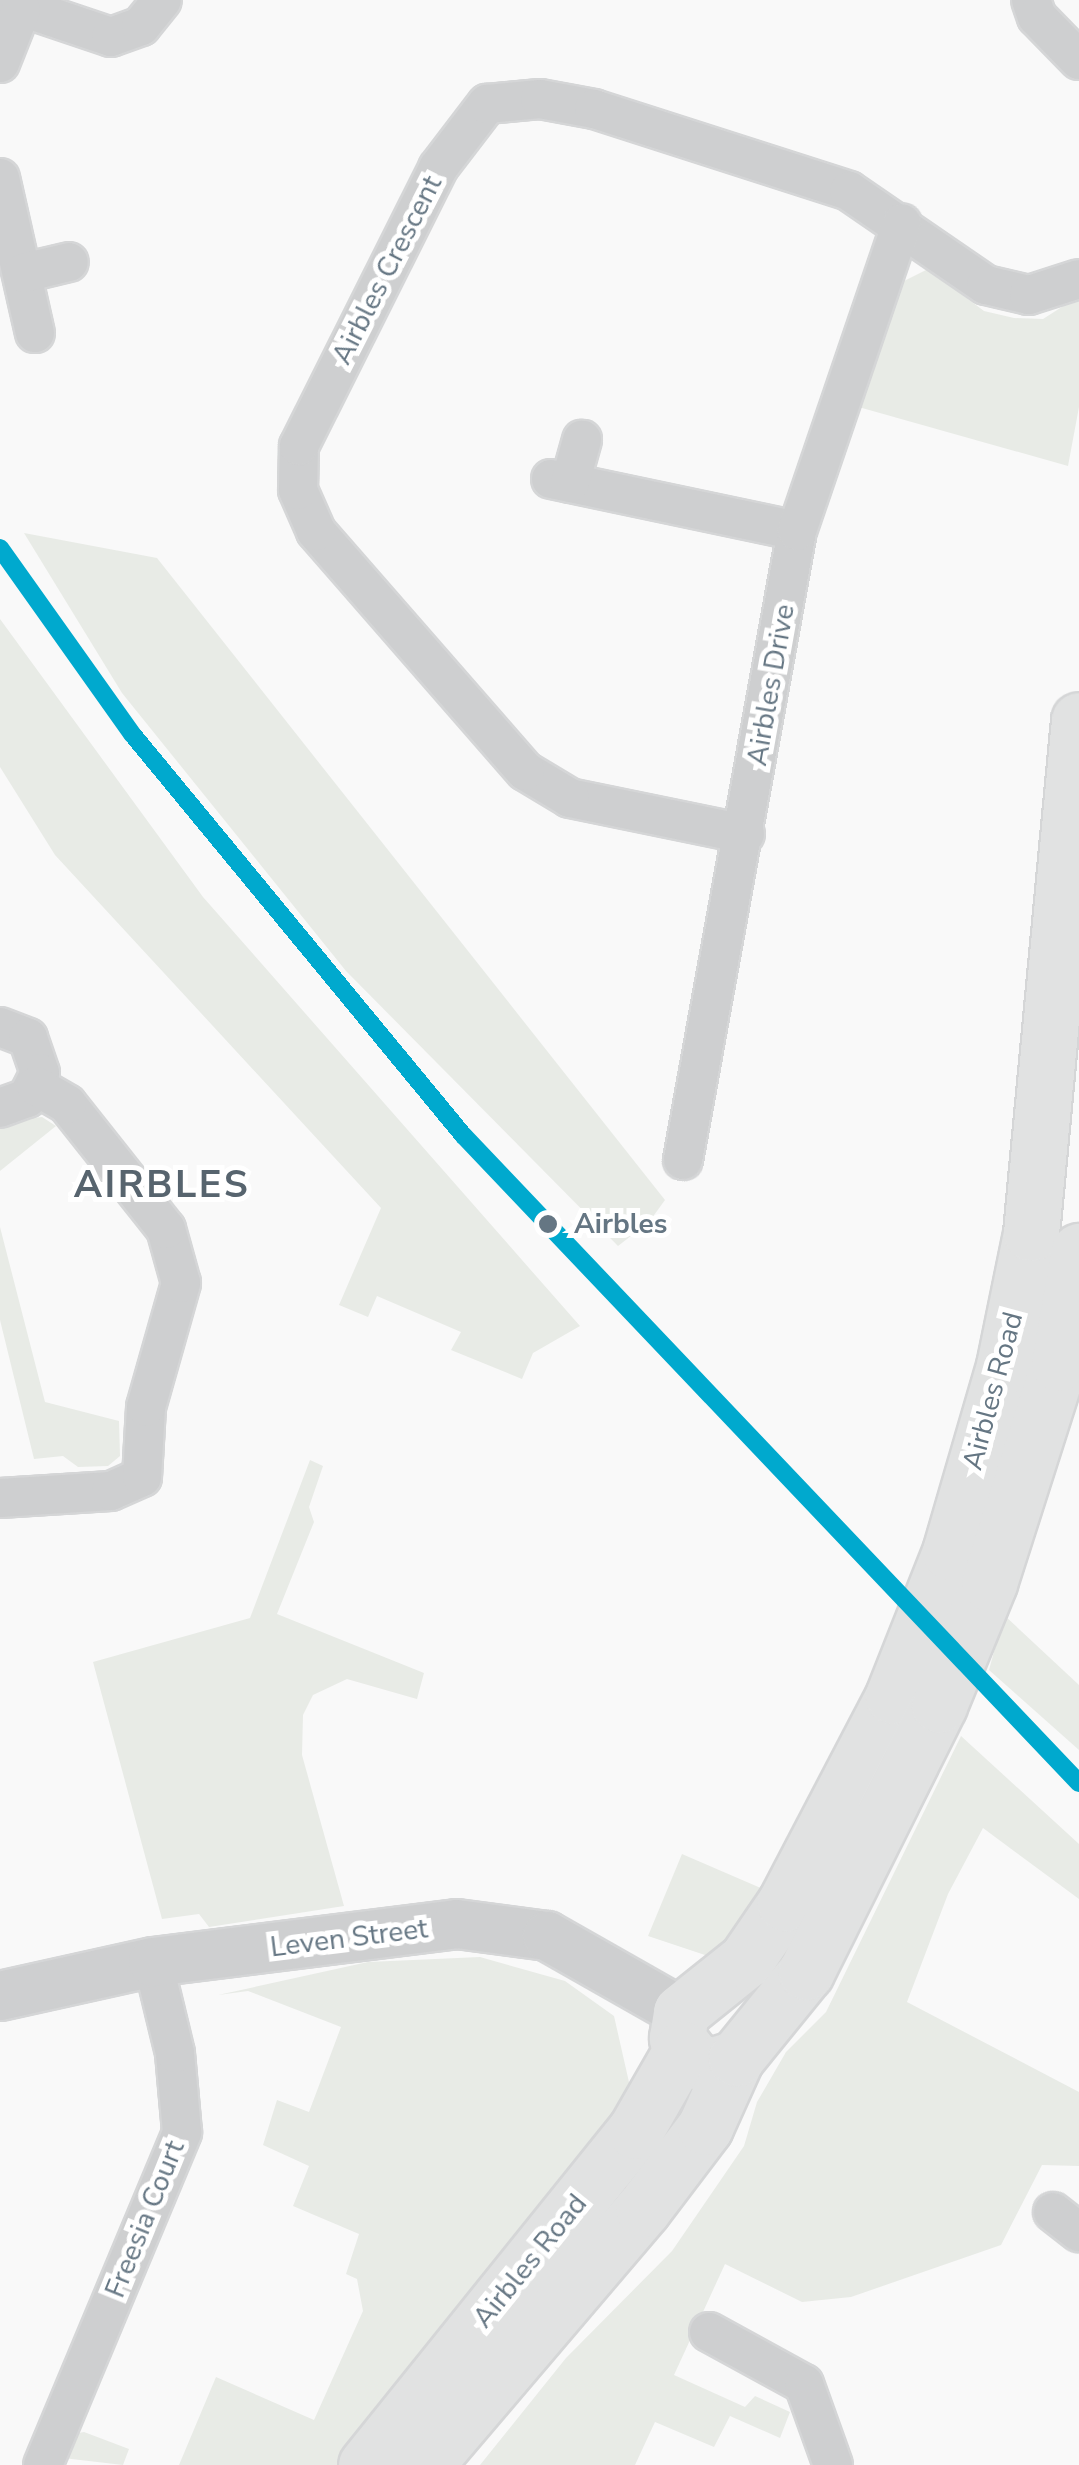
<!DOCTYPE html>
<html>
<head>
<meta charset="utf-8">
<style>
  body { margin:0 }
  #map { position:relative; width:1079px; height:2465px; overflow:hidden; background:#f9f9f9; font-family:"Nunito Sans",sans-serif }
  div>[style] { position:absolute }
  .green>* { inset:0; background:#e8ebe6 }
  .roads { filter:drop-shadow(2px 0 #d5d6d7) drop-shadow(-2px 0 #d5d6d7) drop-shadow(0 2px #d5d6d7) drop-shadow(0 -2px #d5d6d7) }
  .minor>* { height:38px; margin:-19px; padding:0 19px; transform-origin:19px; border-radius:19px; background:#cecfd0 }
  .tertiary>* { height:48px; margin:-24px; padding:0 24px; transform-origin:24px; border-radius:24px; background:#cecfd0 }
  .secondary>* { height:55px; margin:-27.5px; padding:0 27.5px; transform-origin:27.5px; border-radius:27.5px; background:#e1e2e2 }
  .rail-1>* { height:18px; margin:-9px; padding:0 9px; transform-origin:9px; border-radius:9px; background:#00a9ce }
  .dots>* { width:28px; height:28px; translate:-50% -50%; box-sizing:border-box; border:5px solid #fff; border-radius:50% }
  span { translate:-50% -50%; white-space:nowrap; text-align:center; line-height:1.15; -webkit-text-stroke:10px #fff; paint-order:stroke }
  .street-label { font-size:28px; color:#657683 }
  .stop-label { font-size:28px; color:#657683; font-weight:700 }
  .left { translate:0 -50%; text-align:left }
  .district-label { font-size:38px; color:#57646e; font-weight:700; letter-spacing:2.5px }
</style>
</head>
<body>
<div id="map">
  <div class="green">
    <div style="clip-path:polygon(928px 269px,984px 311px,1014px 318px,1043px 319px,1079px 296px,1079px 407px,1068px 466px,855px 406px,900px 283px)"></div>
    <div style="clip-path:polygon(24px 533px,157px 558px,665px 1200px,649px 1222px,618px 1246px,346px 971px,122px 693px)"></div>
    <div style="clip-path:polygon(0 619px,203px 897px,580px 1326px,533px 1353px,522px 1379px,451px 1350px,461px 1332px,377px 1296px,368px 1317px,339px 1305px,381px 1208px,55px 855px,0 767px)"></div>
    <div style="clip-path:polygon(42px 1117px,56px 1126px,0 1171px,0 1122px)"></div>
    <div style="clip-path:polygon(0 1227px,45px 1402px,119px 1421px,120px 1456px,108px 1466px,78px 1467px,63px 1456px,34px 1459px,0 1320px)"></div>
    <div style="clip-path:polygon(310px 1460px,323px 1466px,309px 1507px,314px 1522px,277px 1614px,424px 1673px,417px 1699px,347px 1679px,313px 1695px,303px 1715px,302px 1755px,344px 1906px,209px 1927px,199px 1914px,162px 1919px,93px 1662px,250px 1618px)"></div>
    <div style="clip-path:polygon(1004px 1615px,1079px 1685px,1079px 1750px,989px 1670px)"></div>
    <div style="clip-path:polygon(961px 1736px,1079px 1844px,1079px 1899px,983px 1828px,948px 1894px,907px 2002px,1079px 2092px,1079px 2166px,1042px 2165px,1001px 2245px,851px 2297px,802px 2302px,725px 2264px,674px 2375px,745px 2407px,755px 2396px,790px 2412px,780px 2438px,730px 2416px,714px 2447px,655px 2422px,635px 2465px,480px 2465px,566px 2358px,672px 2251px,744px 2146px,757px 2102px,786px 2052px,826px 2012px)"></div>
    <div style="clip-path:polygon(682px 1854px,763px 1889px,717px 1959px,648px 1936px)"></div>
    <div style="clip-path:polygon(480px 1957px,565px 1981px,614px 2016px,631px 2091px,343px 2465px,179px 2465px,216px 2377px,314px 2420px,363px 2311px,357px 2279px,346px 2274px,359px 2234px,293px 2206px,309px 2166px,263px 2145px,277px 2100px,309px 2112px,341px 2027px,248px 1991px,218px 1995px,368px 1962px)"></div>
    <div style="clip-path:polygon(84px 2432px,129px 2449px,123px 2465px,63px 2458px,73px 2434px)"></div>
  </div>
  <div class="roads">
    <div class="minor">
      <div style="left:1px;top:0;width:116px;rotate:18.6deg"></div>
      <div style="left:111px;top:37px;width:32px;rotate:-20deg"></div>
      <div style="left:141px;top:26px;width:33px;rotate:-51deg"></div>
      <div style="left:1031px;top:0;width:18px;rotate:71deg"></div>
      <div style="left:1037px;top:17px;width:60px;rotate:45.7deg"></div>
      <div style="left:0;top:63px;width:57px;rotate:-68.4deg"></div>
      <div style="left:0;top:178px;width:159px;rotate:77.3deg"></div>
      <div style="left:23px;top:273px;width:47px;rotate:-13.4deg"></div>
      <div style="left:551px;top:479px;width:251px;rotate:11.9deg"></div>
      <div style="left:570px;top:483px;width:45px;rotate:-74.4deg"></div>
      <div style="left:745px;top:834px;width:179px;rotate:-168.4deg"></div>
      <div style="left:570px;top:798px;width:52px;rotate:-149deg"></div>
      <div style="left:525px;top:771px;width:318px;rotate:-131.1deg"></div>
      <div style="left:316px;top:531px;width:45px;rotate:-113.7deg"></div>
      <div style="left:298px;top:490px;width:44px;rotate:-88.7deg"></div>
      <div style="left:299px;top:446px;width:311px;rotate:-63.4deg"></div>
      <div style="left:438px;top:168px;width:81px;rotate:-52.6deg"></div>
      <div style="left:487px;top:104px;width:53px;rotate:-5.4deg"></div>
      <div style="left:540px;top:99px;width:55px;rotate:10.5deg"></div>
      <div style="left:594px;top:109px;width:268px;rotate:17.8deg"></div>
      <div style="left:849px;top:191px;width:166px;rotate:34.5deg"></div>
      <div style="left:986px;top:285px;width:44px;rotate:13.1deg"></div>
      <div style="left:1029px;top:295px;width:52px;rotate:-17.7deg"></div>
      <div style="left:0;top:1027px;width:30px;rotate:21deg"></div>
      <div style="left:28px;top:1038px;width:37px;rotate:71deg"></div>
      <div style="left:40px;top:1073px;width:28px;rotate:117deg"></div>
      <div style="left:27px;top:1098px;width:29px;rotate:160deg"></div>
      <div style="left:683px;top:1160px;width:639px;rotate:-79.73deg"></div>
      <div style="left:797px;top:531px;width:325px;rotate:-71.2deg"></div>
      <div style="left:0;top:1498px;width:111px;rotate:-3.6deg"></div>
      <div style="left:111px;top:1491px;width:34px;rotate:-24deg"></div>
      <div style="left:142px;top:1477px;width:70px;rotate:-86.7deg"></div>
      <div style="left:146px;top:1407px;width:129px;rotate:-74.2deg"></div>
      <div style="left:181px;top:1283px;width:56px;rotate:-105.5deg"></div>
      <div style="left:166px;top:1229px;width:159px;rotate:-128.4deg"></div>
      <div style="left:67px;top:1104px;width:36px;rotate:-150deg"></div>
      <div style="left:1053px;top:2212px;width:33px;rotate:38deg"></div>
      <div style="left:709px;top:2332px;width:108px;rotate:28.7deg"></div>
      <div style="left:804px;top:2384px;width:86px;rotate:70.3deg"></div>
      <div style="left:43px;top:2465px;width:361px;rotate:-67.3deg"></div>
      <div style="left:182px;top:2132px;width:79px;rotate:-95.1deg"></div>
      <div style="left:175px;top:2053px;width:94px;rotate:-103.6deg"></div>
    </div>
    <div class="tertiary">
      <div style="left:0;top:1996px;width:157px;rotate:-12.5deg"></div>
      <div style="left:153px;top:1962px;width:306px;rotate:-7.1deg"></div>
      <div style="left:457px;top:1924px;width:91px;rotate:7.6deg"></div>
      <div style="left:547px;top:1936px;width:154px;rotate:29.6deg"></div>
    </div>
    <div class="secondary">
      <div style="left:736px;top:2058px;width:25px;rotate:162deg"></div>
      <div style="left:712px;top:2066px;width:19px;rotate:-162deg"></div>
      <div style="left:694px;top:2060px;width:28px;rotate:-128deg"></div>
      <div style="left:677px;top:2038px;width:26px;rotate:-81deg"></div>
      <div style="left:681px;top:2012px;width:83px;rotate:-38.7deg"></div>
      <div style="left:746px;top:1960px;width:69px;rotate:-55.6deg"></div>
      <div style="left:785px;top:1903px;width:233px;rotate:-62.4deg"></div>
      <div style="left:893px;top:1696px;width:155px;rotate:-68.4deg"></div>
      <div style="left:950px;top:1552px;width:194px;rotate:-73.8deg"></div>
      <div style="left:1004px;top:1366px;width:136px;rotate:-78.5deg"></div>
      <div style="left:1031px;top:1233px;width:515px;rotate:-84.65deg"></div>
      <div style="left:366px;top:2465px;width:429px;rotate:-51.2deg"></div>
      <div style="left:635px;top:2131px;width:95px;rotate:-60.2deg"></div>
      <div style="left:425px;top:2465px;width:336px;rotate:-49.6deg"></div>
      <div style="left:643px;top:2209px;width:103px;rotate:-52.9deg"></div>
      <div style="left:705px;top:2127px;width:76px;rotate:-65.8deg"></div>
      <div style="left:736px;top:2058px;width:111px;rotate:-50.9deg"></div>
      <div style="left:806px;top:1972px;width:298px;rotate:-63.5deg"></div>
      <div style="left:939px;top:1705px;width:132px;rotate:-67.7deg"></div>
      <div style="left:989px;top:1583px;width:231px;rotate:-72.3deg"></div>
      <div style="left:1059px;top:1363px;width:114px;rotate:-79.9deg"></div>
    </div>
  </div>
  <div class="rail-1">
    <div style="left:0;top:548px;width:229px;rotate:54.6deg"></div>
    <div style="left:133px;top:735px;width:519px;rotate:50.48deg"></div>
    <div style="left:463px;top:1135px;width:894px;rotate:46.45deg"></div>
  </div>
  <div class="dots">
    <div style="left:548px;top:1224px;background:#657683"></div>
  </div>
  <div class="street-label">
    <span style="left:387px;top:270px;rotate:-63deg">Airbles Crescent</span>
    <span style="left:771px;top:685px;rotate:-80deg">Airbles Drive</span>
    <span style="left:993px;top:1391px;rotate:-75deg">Airbles Road</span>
    <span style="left:349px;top:1938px;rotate:-7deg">Leven Street</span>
    <span style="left:145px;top:2219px;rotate:-68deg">Freesia Court</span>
    <span style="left:530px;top:2261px;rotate:-51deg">Airbles Road</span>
  </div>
  <div class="stop-label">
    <span class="left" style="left:574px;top:1224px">Airbles</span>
  </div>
  <div class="district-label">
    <span style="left:162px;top:1185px">AIRBLES</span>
  </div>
</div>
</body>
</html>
